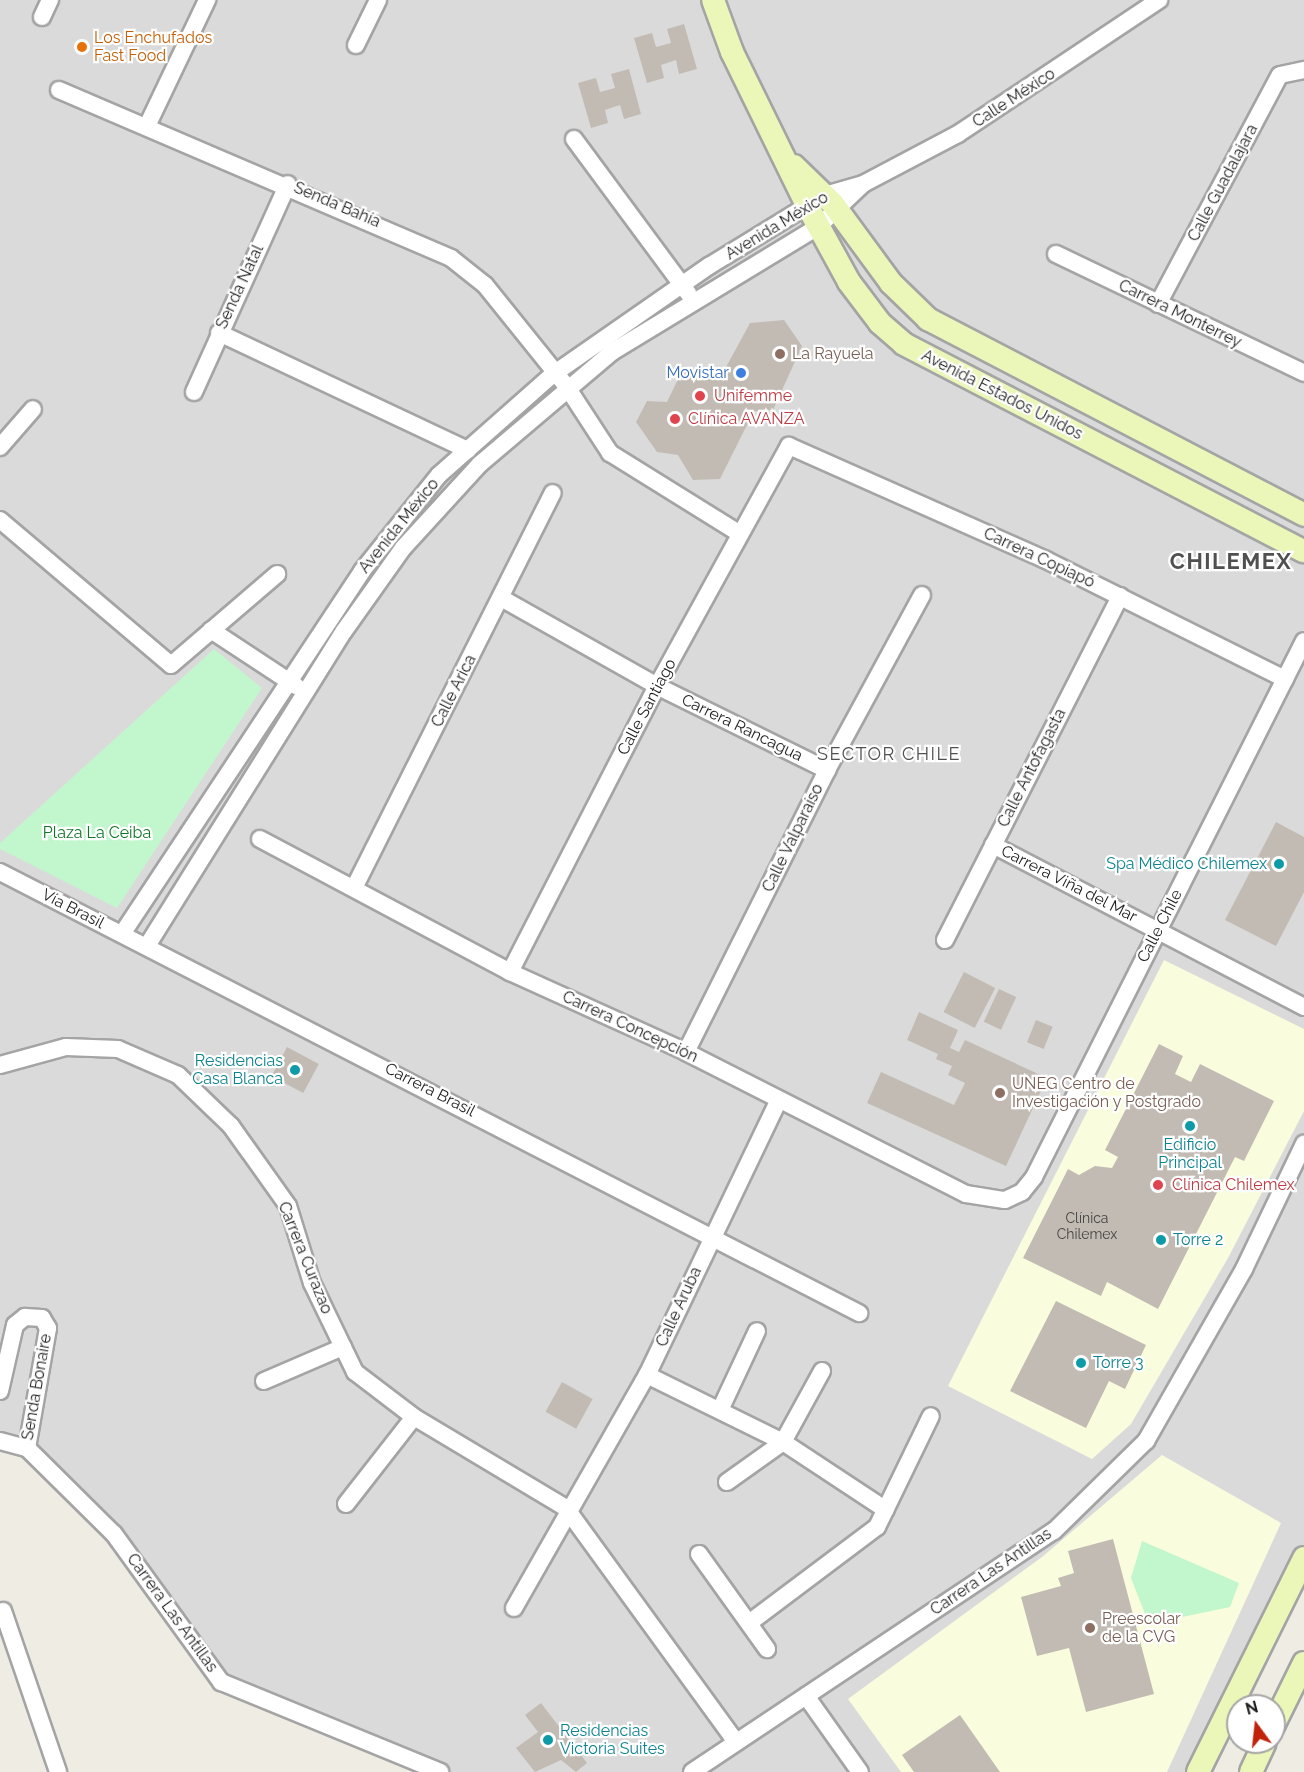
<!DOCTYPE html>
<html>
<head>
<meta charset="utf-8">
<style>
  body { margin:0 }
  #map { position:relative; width:1304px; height:1772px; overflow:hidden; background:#eeece3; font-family:Raleway,sans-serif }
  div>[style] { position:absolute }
  .residential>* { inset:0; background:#dbdada }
  .education>* { inset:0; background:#f9fddd }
  .park>* { inset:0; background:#c2f6cd }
  .building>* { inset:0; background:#c2bbb3; transform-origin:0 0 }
  .roads { filter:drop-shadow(2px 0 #a4a4a4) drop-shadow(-2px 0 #a4a4a4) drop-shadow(0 2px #a4a4a4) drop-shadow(0 -2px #a4a4a4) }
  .street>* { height:16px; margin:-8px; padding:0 8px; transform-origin:8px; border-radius:8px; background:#fff }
  .secondary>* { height:22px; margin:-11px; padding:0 11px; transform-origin:11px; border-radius:11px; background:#ebf6b9 }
  .dots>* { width:16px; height:16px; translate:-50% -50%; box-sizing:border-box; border:3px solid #fff; border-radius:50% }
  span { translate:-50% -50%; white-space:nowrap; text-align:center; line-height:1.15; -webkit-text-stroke:4.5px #fff; paint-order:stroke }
  .number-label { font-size:14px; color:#464442 }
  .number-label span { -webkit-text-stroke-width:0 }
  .food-label { font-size:16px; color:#c56008 }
  .left { translate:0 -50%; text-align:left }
  .street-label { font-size:16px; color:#1d1d1d }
  .education-label { font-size:16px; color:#785e54 }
  .shop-label { font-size:16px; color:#366cbe }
  .right { translate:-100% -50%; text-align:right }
  .health-label { font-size:16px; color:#be3a42 }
  .park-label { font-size:16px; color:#117527 }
  .culture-label { font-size:16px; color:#0d838f }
  .neighbourhood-label { font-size:18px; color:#505050; letter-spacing:1.5px }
  .district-label { font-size:22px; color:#505050; font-weight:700; letter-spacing:1.5px }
  .north { position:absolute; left:1226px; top:1694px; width:60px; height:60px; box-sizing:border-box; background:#fff; border:2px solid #a5a5a5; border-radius:50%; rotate:345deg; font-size:16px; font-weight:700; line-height:24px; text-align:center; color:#1d1d1d }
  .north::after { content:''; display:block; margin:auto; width:21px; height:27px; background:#c0230a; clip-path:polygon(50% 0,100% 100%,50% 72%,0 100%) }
</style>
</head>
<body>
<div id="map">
  <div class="residential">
    <div style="clip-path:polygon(0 0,1304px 0,1304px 1558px,1198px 1772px,440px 1772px,221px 1682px,114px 1534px,27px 1448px,0 1441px)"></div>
  </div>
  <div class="education">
    <div style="clip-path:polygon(1164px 960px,1304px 1029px,1304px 1111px,1228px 1258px,1131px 1424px,1092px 1459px,948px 1386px)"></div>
    <div style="clip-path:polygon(1162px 1455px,1281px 1523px,1167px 1772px,901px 1772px,848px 1699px,1042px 1557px)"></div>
  </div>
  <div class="park">
    <div style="clip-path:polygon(214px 649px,262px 688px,117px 908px,0 849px,0 843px)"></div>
    <div style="clip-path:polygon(1142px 1541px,1239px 1583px,1230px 1607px,1149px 1624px,1131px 1578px)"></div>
  </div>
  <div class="building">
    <div style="clip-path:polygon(684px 24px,697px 69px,679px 74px,676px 60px,661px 65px,664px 78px,647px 83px,634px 38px,652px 33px,656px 47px,671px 43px,667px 29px)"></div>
    <div style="clip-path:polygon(629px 69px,641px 114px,624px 119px,620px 105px,605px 110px,608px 123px,591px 128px,578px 83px,596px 78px,600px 92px,615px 88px,611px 74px)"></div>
    <div style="clip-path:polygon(784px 320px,802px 346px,773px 410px,754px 411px,720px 479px,693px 480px,678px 455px,657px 452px,636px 422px,647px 401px,667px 402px,682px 371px,725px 369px,750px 323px)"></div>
    <div style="clip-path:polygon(1276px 822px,1304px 837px,1304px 892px,1276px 946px,1225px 920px)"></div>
    <div style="left:964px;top:972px;width:35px;height:45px;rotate:27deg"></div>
    <div style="left:999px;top:989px;width:19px;height:36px;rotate:25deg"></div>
    <div style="clip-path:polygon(919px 1012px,958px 1030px,950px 1048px,959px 1052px,965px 1040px,1047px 1078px,1006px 1166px,867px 1103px,881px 1072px,954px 1105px,965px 1083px,948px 1075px,952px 1066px,936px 1059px,938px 1054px,907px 1040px)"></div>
    <div style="left:1036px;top:1020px;width:18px;height:24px;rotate:22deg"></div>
    <div style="clip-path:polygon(1159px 1044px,1183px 1056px,1175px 1074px,1191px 1082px,1200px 1064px,1274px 1101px,1244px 1161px,1235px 1157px,1158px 1309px,1107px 1282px,1101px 1296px,1023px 1258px,1068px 1169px,1079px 1175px,1095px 1166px,1112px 1168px,1118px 1157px,1105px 1150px)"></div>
    <div style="left:287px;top:1047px;width:36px;height:33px;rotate:28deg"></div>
    <div style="clip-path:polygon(1056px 1301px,1146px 1345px,1125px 1389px,1109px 1381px,1086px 1428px,1010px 1391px)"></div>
    <div style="left:562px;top:1382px;width:35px;height:34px;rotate:29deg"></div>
    <div style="clip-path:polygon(1113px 1539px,1154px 1694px,1086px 1712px,1069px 1648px,1037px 1656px,1021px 1597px,1061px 1586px,1058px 1578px,1074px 1573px,1068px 1551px)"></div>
    <div style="clip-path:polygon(541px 1703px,587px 1763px,576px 1772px,561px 1760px,535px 1772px,516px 1748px,538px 1732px,525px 1715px)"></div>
    <div style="clip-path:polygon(960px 1715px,1000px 1772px,914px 1772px,902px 1755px)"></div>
  </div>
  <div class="roads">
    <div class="street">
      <div style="left:42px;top:17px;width:19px;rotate:-65deg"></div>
      <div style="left:356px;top:45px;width:50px;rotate:-63.9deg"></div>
      <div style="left:59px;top:90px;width:426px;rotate:23.2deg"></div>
      <div style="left:451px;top:258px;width:43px;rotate:38.5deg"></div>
      <div style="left:485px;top:285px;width:131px;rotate:51.2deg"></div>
      <div style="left:567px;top:387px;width:79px;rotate:56.9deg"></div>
      <div style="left:610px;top:453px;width:153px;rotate:31.9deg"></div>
      <div style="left:147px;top:126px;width:140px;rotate:-64.5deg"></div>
      <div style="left:574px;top:139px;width:192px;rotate:53.5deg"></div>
      <div style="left:1056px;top:254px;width:275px;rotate:25.6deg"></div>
      <div style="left:1158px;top:304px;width:259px;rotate:-62deg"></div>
      <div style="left:1280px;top:75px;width:25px;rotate:-12deg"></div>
      <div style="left:219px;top:333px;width:275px;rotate:25.2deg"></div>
      <div style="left:194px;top:392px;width:228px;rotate:-65.7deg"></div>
      <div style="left:0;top:447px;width:50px;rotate:-49deg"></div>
      <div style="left:0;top:520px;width:224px;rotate:40.3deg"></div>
      <div style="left:171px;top:665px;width:140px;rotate:-40.6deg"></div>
      <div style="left:501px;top:598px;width:179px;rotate:29.4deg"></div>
      <div style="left:657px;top:686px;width:190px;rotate:26.3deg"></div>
      <div style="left:211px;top:630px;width:102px;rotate:33.4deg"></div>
      <div style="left:260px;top:839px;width:283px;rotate:28deg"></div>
      <div style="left:510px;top:972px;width:193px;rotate:24.4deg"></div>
      <div style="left:686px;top:1052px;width:314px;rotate:26.9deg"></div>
      <div style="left:966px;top:1194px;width:39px;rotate:9deg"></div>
      <div style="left:1005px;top:1200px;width:19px;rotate:-25deg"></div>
      <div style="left:1022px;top:1192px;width:19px;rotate:-51deg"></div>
      <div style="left:1034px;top:1177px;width:600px;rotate:-63.26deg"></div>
      <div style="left:993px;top:845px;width:351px;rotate:27.5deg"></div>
      <div style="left:0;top:872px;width:966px;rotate:27.18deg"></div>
      <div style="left:354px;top:888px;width:442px;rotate:-63.3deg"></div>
      <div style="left:122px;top:934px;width:435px;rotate:-56.5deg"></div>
      <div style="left:362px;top:571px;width:123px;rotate:-51.3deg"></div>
      <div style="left:439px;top:475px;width:151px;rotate:-41.5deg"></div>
      <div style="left:552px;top:375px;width:191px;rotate:-34.8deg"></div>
      <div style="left:709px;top:266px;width:136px;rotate:-31.5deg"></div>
      <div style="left:825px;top:195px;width:40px;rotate:-16deg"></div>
      <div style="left:863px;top:184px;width:107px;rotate:-27.8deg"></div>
      <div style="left:958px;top:134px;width:242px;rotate:-33.7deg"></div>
      <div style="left:945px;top:940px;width:386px;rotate:-63deg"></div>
      <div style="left:147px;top:946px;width:372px;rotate:-58deg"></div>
      <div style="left:344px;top:631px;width:102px;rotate:-54.6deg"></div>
      <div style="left:403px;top:548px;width:114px;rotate:-47.5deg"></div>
      <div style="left:480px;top:464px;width:173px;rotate:-40.3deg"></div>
      <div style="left:612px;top:352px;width:242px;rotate:-31.3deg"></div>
      <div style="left:819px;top:226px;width:59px;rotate:-43.6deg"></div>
      <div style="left:510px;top:972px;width:322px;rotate:-62.8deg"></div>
      <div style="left:657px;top:686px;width:274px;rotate:-61.2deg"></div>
      <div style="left:789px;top:446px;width:281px;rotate:23.9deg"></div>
      <div style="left:1046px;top:560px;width:267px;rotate:26.5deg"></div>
      <div style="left:686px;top:1052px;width:315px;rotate:-63.4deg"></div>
      <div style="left:827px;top:770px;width:199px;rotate:-61.5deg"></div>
      <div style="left:0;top:1065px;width:68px;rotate:-15.3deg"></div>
      <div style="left:66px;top:1047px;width:52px;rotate:2.2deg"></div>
      <div style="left:118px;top:1049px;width:65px;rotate:23.4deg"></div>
      <div style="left:178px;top:1075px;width:74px;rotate:43.9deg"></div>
      <div style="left:231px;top:1126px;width:98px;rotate:54.5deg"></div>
      <div style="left:288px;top:1206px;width:81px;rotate:72.7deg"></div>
      <div style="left:312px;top:1283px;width:99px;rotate:64.2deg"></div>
      <div style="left:355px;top:1372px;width:74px;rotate:37.3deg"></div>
      <div style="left:414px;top:1417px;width:177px;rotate:30.9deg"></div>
      <div style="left:566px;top:1508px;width:289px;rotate:54deg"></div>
      <div style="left:647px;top:1375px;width:152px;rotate:26.2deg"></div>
      <div style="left:783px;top:1442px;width:123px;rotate:33.4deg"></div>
      <div style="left:264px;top:1381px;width:86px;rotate:-23.3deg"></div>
      <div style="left:0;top:1391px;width:68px;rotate:-77.2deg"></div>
      <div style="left:15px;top:1325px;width:13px;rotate:-39deg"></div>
      <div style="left:25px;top:1317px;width:17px;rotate:3deg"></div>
      <div style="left:42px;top:1318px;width:12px;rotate:59deg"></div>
      <div style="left:48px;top:1328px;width:122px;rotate:99.9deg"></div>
      <div style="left:720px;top:1410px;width:87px;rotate:-64.9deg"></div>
      <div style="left:0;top:1441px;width:28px;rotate:15deg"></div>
      <div style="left:27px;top:1448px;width:122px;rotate:44.7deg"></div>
      <div style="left:114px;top:1534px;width:183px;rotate:54.1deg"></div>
      <div style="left:221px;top:1682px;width:237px;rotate:22.3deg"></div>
      <div style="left:727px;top:1482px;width:69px;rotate:-35.5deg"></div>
      <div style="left:783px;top:1442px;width:81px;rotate:-61.2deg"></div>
      <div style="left:346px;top:1504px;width:110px;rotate:-52deg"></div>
      <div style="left:699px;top:1554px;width:117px;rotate:54.4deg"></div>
      <div style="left:514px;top:1608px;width:268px;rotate:-60.3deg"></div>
      <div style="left:647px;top:1375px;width:305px;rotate:-64.4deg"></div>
      <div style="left:3px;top:1611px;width:170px;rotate:71.1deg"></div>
      <div style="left:749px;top:1623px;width:160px;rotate:-36.9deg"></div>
      <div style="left:877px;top:1527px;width:123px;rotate:-64.1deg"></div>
      <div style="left:806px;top:1696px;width:93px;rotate:54.6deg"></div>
      <div style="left:692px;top:1772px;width:435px;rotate:-33.7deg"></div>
      <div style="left:1054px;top:1531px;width:129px;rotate:-44.4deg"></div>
      <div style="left:1146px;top:1441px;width:198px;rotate:-60.3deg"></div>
      <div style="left:1244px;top:1269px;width:139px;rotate:-64.4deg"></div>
    </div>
    <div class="secondary">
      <div style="left:713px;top:0;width:55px;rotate:69.9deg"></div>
      <div style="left:732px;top:52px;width:173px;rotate:63.9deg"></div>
      <div style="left:808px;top:207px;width:85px;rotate:61.3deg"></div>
      <div style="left:849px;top:282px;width:51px;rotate:52.9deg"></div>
      <div style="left:880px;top:323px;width:32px;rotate:41deg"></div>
      <div style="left:904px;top:344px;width:450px;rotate:27.4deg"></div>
      <div style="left:794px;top:166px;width:54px;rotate:44.3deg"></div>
      <div style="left:833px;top:204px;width:98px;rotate:53.7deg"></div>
      <div style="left:891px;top:283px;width:52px;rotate:44.2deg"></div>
      <div style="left:928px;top:319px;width:424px;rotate:27.5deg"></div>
      <div style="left:1274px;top:1724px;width:68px;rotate:-63.8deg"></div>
      <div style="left:1198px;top:1772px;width:239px;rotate:-63.6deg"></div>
      <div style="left:1251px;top:1772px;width:33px;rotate:-65deg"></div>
    </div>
  </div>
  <div class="dots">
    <div style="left:82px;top:47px;background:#e8710a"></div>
    <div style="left:780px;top:354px;background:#8d6e63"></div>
    <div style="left:741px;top:373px;background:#3f7fe0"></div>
    <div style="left:700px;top:396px;background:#e0444e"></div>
    <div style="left:675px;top:419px;background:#e0444e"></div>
    <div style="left:1279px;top:864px;background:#0f9aa8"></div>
    <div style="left:295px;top:1070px;background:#0f9aa8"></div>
    <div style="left:1000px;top:1093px;background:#8d6e63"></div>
    <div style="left:1190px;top:1126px;background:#0f9aa8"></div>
    <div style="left:1158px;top:1185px;background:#e0444e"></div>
    <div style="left:1161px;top:1240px;background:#0f9aa8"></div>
    <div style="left:1081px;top:1363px;background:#0f9aa8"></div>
    <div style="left:1090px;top:1628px;background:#8d6e63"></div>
    <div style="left:548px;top:1740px;background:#0f9aa8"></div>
  </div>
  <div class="number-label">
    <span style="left:1087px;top:1226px">Clínica<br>Chilemex</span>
  </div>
  <div class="food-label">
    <span class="left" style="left:94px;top:47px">Los Enchufados<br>Fast Food</span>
  </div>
  <div class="street-label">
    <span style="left:1014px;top:98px;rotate:-33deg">Calle México</span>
    <span style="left:1223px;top:183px;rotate:-62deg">Calle Guadalajara</span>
    <span style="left:337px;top:205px;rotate:23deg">Senda Bahía</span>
    <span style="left:777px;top:226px;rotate:-31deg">Avenida México</span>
    <span style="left:240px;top:287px;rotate:-65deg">Senda Natal</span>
    <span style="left:1180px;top:314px;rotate:26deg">Carrera Monterrey</span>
    <span style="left:1002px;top:395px;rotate:27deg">Avenida Estados Unidos</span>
    <span style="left:399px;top:526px;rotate:-51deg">Avenida México</span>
    <span style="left:1039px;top:558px;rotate:25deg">Carrera Copiapó</span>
    <span style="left:454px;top:691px;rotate:-63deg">Calle Arica</span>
    <span style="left:647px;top:707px;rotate:-62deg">Calle Santiago</span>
    <span style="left:742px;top:728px;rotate:26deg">Carrera Rancagua</span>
    <span style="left:1032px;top:768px;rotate:-63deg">Calle Antofagasta</span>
    <span style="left:793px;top:838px;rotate:-64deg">Calle Valparaíso</span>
    <span style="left:1069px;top:884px;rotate:27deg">Carrera Viña del Mar</span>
    <span style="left:73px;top:909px;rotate:27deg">Vía Brasil</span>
    <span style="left:1160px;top:926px;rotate:-63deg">Calle Chile</span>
    <span style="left:630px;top:1027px;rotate:25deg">Carrera Concepción</span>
    <span style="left:430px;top:1090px;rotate:27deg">Carrera Brasil</span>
    <span style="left:305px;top:1258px;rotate:68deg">Carrera Curazao</span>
    <span style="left:679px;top:1307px;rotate:-65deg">Calle Aruba</span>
    <span style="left:37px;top:1387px;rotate:-80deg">Senda Bonaire</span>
    <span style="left:991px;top:1572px;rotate:-34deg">Carrera Las Antillas</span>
    <span style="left:172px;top:1613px;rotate:54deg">Carrera Las Antillas</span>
  </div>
  <div class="education-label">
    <span class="left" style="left:792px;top:354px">La Rayuela</span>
    <span class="left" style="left:1012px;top:1093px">UNEG Centro de<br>Investigación y Postgrado</span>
    <span class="left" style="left:1102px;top:1628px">Preescolar<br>de la CVG</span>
  </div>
  <div class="shop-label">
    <span class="right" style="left:729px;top:373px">Movistar</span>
  </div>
  <div class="health-label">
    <span class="left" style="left:714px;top:396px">Unifemme</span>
    <span class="left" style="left:688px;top:419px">Clínica AVANZA</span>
    <span class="left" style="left:1172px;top:1185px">Clínica Chilemex</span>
  </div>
  <div class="park-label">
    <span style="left:97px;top:833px">Plaza La Ceiba</span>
  </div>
  <div class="culture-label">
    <span class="right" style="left:1267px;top:864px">Spa Médico Chilemex</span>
    <span class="right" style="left:283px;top:1070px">Residencias<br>Casa Blanca</span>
    <span style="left:1190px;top:1154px">Edificio<br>Principal</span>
    <span class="left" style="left:1173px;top:1240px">Torre 2</span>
    <span class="left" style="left:1093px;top:1363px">Torre 3</span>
    <span class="left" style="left:560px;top:1740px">Residencias<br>Victoria Suites</span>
  </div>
  <div class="neighbourhood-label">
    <span style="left:889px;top:754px">SECTOR CHILE</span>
  </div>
  <div class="district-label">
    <span style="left:1231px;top:562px">CHILEMEX</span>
  </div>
  <div class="north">N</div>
</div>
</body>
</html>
